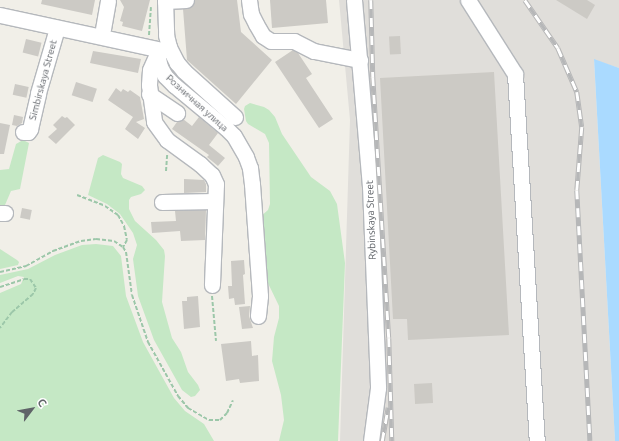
<!DOCTYPE html>
<html>
<head>
<meta charset="utf-8">
<style>
  body { margin:0 }
  #map { position:relative; width:619px; height:441px; overflow:hidden; background:#f1efe8; font-family:Ubuntu,sans-serif }
  div>[style] { position:absolute }
  .industrial>* { inset:0; background:#e0deda }
  .green>* { inset:0; background:#c5e8c5 }
  .water>* { inset:0; background:#aadaff }
  .building>* { inset:0; background:#cccac5; transform-origin:0 0 }
  .path>* { height:2px; margin-top:-1px; transform-origin:0; background:repeating-linear-gradient(90deg,#9cc7a9 0 4px,transparent 0 6px) }
  .roads { filter:drop-shadow(1px 0 #b5b8bc) drop-shadow(-1px 0 #b5b8bc) drop-shadow(0 1px #b5b8bc) drop-shadow(0 -1px #b5b8bc) }
  .minor>* { height:15px; margin:-7.5px; padding:0 7.5px; transform-origin:7.5px; border-radius:7.5px; background:#fff }
  .rail>* { height:4.5px; margin-top:-2.25px; transform-origin:0; background:repeating-linear-gradient(90deg,#fff 0 9px,#b6b7b8 0 18px); box-sizing:border-box; border-block:1px solid #b6b7b8 }
  span { translate:-50% -50%; white-space:nowrap; text-align:center; line-height:1.15; -webkit-text-stroke:3px #fff; paint-order:stroke }
  .street-label { font-size:10px; color:#5f6368 }
  .north { position:absolute; left:12px; top:389px; width:40px; height:40px; -webkit-text-stroke:3px #fff; paint-order:stroke; rotate:58deg; font-size:11px; font-weight:700; line-height:16px; text-align:center; color:#5f6368 }
  .north::after { content:''; display:block; margin:auto; width:14px; height:18px; background:#5f6368; clip-path:polygon(50% 0,100% 100%,50% 72%,0 100%) }
</style>
</head>
<body>
<div id="map">
  <div class="industrial">
    <div style="clip-path:polygon(339px 0,619px 0,619px 68px,594px 60px,615px 441px,340px 441px,350px 120px)"></div>
  </div>
  <div class="green">
    <div style="clip-path:polygon(250px 103px,264px 107px,269px 110px,275px 117px,282px 134px,311px 177px,330px 191px,337px 204px,345px 263px,338px 441px,279px 441px,284px 420px,281px 395px,272px 361px,274px 337px,279px 318px,279px 306px,265px 277px,259px 218px,268px 210px,270px 204px,269px 143px,265px 134px,248px 124px,246px 121px,244px 109px,245px 106px)"></div>
    <div style="clip-path:polygon(23px 140px,29px 143px,20px 189px,11px 191px,5px 205px,0 207px,0 170px,9px 169px,16px 144px)"></div>
    <div style="clip-path:polygon(103px 155px,120px 162px,122px 164px,121px 174px,123px 178px,142px 186px,145px 190px,141px 194px,131px 197px,129px 200px,129px 209px,135px 221px,156px 240px,164px 250px,165px 256px,162px 302px,172px 338px,181px 352px,188px 372px,198px 385px,200px 390px,195px 396px,191px 397px,182px 390px,154px 340px,138px 296px,133px 259px,137px 245px,133px 233px,120px 214px,107px 204px,88px 195px,98px 158px)"></div>
    <div style="clip-path:polygon(96px 244px,113px 246px,121px 256px,126px 296px,143px 342px,174px 398px,185px 411px,204px 424px,214px 441px,0 441px,0 293px,21px 284px,24px 277px,18px 276px,0 283px,0 275px,28px 269px,55px 255px,82px 245px)"></div>
    <div style="clip-path:polygon(0 249px,17px 260px,19px 262px,18px 265px,0 269px)"></div>
  </div>
  <div class="water">
    <div style="clip-path:polygon(594px 59px,619px 68px,619px 441px,615px 441px)"></div>
  </div>
  <div class="building">
    <div style="clip-path:polygon(42px 0,95px 0,92px 15px,41px 4px)"></div>
    <div style="clip-path:polygon(120px 0,150px 0,142px 31px,122px 26px,123px 22px,120px 21px,124px 7px)"></div>
    <div style="clip-path:polygon(195px 0,237px 0,241px 32px,272px 60px,236px 104px,187px 60px,183px 9px,191px 7px)"></div>
    <div style="clip-path:polygon(270px 0,326px 0,328px 23px,272px 28px)"></div>
    <div style="clip-path:polygon(556px 0,587px 0,595px 5px,587px 19px)"></div>
    <div style="left:400px;top:36px;width:18px;height:11px;rotate:87deg"></div>
    <div style="left:26px;top:39px;width:16px;height:14px;rotate:14deg"></div>
    <div style="clip-path:polygon(293px 50px,298px 53px,312px 74px,306px 78px,333px 119px,319px 128px,275px 62px)"></div>
    <div style="clip-path:polygon(93px 51px,141px 59px,138px 73px,90px 63px)"></div>
    <div style="clip-path:polygon(494px 72px,509px 335px,408px 340px,407px 319px,393px 319px,380px 78px)"></div>
    <div style="left:76px;top:82px;width:22px;height:14px;rotate:18deg"></div>
    <div style="left:15px;top:84px;width:14px;height:11px;rotate:12deg"></div>
    <div style="clip-path:polygon(116px 88px,121px 92px,123px 89px,128px 92px,130px 90px,140px 97px,144px 119px,136px 122px,145px 128px,138px 139px,125px 129px,133px 117px,108px 100px)"></div>
    <div style="clip-path:polygon(14px 115px,23px 117px,22px 123px,17px 126px,12px 125px)"></div>
    <div style="clip-path:polygon(62px 116px,65px 118px,67px 117px,75px 125px,56px 144px,48px 137px,57px 129px,53px 125px)"></div>
    <div style="clip-path:polygon(199px 117px,218px 133px,209px 145px,225px 158px,218px 166px,207px 157px,209px 155px,172px 129px,177px 122px,183px 119px,192px 126px)"></div>
    <div style="clip-path:polygon(0 123px,10px 125px,4px 154px,0 154px)"></div>
    <div style="clip-path:polygon(184px 179px,204px 180px,206px 184px,206px 192px,184px 193px)"></div>
    <div style="left:22px;top:208px;width:10px;height:10px;rotate:11deg"></div>
    <div style="clip-path:polygon(206px 210px,205px 240px,181px 241px,180px 231px,152px 233px,151px 222px,176px 221px,175px 211px)"></div>
    <div style="clip-path:polygon(244px 260px,245px 274px,243px 275px,245px 304px,235px 305px,234px 298px,229px 299px,228px 286px,232px 286px,231px 261px)"></div>
    <div style="clip-path:polygon(198px 296px,200px 327px,184px 329px,182px 301px,187px 301px,187px 297px)"></div>
    <div style="clip-path:polygon(250px 306px,249px 316px,253px 328px,242px 329px,239px 307px)"></div>
    <div style="clip-path:polygon(251px 341px,252px 356px,258px 355px,259px 381px,240px 383px,239px 379px,226px 381px,221px 344px)"></div>
    <div style="left:432px;top:383px;width:20px;height:18px;rotate:87deg"></div>
  </div>
  <div class="path">
    <div style="left:149px;top:35px;width:28px;rotate:-86deg"></div>
    <div style="left:166px;top:171px;width:16px;rotate:-86deg"></div>
    <div style="left:77px;top:195px;width:30px;rotate:21deg"></div>
    <div style="left:105px;top:206px;width:16px;rotate:35deg"></div>
    <div style="left:118px;top:215px;width:13px;rotate:61deg"></div>
    <div style="left:124px;top:226px;width:14px;rotate:78deg"></div>
    <div style="left:127px;top:240px;width:8px;rotate:120deg"></div>
    <div style="left:0;top:272px;width:27px;rotate:-13deg"></div>
    <div style="left:26px;top:266px;width:31px;rotate:-29deg"></div>
    <div style="left:53px;top:251px;width:30px;rotate:-20deg"></div>
    <div style="left:81px;top:241px;width:15px;rotate:-8deg"></div>
    <div style="left:96px;top:239px;width:18px;rotate:6deg"></div>
    <div style="left:114px;top:241px;width:11px;rotate:34deg"></div>
    <div style="left:123px;top:247px;width:6px;rotate:59deg"></div>
    <div style="left:126px;top:252px;width:43px;rotate:82.1deg"></div>
    <div style="left:132px;top:295px;width:50px;rotate:71.2deg"></div>
    <div style="left:148px;top:342px;width:62px;rotate:60.9deg"></div>
    <div style="left:178px;top:396px;width:16px;rotate:50deg"></div>
    <div style="left:188px;top:408px;width:24px;rotate:30deg"></div>
    <div style="left:209px;top:420px;width:11px"></div>
    <div style="left:220px;top:420px;width:10px;rotate:-45deg"></div>
    <div style="left:227px;top:413px;width:14px;rotate:-65deg"></div>
    <div style="left:0;top:287px;width:25px;rotate:-18deg"></div>
    <div style="left:24px;top:279px;width:6px"></div>
    <div style="left:30px;top:279px;width:11px;rotate:56deg"></div>
    <div style="left:36px;top:288px;width:7px;rotate:117deg"></div>
    <div style="left:33px;top:294px;width:28px;rotate:139deg"></div>
    <div style="left:12px;top:312px;width:20px;rotate:127deg"></div>
    <div style="left:212px;top:296px;width:45px;rotate:84.9deg"></div>
  </div>
  <div class="roads">
    <div class="minor">
      <div style="left:165px;top:0;width:35px;rotate:88deg"></div>
      <div style="left:166px;top:35px;width:12px;rotate:76deg"></div>
      <div style="left:249px;top:0;width:14px;rotate:82deg"></div>
      <div style="left:251px;top:14px;width:11px;rotate:63deg"></div>
      <div style="left:256px;top:24px;width:14px;rotate:60deg"></div>
      <div style="left:263px;top:36px;width:9px;rotate:32deg"></div>
      <div style="left:271px;top:41px;width:23px"></div>
      <div style="left:294px;top:41px;width:22px;rotate:27deg"></div>
      <div style="left:314px;top:51px;width:47px;rotate:11.1deg"></div>
      <div style="left:354px;top:0;width:187px;rotate:85.1deg"></div>
      <div style="left:370px;top:186px;width:202px;rotate:87.7deg"></div>
      <div style="left:378px;top:388px;width:53px;rotate:97.5deg"></div>
      <div style="left:468px;top:0;width:88px;rotate:57.6deg"></div>
      <div style="left:515px;top:74px;width:368px;rotate:86.6deg"></div>
      <div style="left:165px;top:1px;width:21px;rotate:-3deg"></div>
      <div style="left:0;top:15px;width:166px;rotate:12.2deg"></div>
      <div style="left:103px;top:29px;width:29px;rotate:-80deg"></div>
      <div style="left:157px;top:54px;width:17px;rotate:114deg"></div>
      <div style="left:150px;top:70px;width:15px;rotate:94deg"></div>
      <div style="left:149px;top:85px;width:37px;rotate:82deg"></div>
      <div style="left:154px;top:122px;width:22px;rotate:54deg"></div>
      <div style="left:167px;top:140px;width:41px;rotate:36deg"></div>
      <div style="left:200px;top:164px;width:16px;rotate:43deg"></div>
      <div style="left:212px;top:175px;width:10px;rotate:66deg"></div>
      <div style="left:216px;top:184px;width:101px;rotate:92.3deg"></div>
      <div style="left:149px;top:94px;width:34px;rotate:34deg"></div>
      <div style="left:235px;top:117px;width:69px;rotate:-138deg"></div>
      <div style="left:184px;top:71px;width:11px;rotate:-131deg"></div>
      <div style="left:177px;top:63px;width:18px;rotate:-117deg"></div>
      <div style="left:169px;top:47px;width:14px;rotate:150deg"></div>
      <div style="left:157px;top:54px;width:13px;rotate:77deg"></div>
      <div style="left:160px;top:67px;width:10px;rotate:61deg"></div>
      <div style="left:165px;top:76px;width:13px;rotate:45deg"></div>
      <div style="left:174px;top:85px;width:67px;rotate:39.6deg"></div>
      <div style="left:226px;top:128px;width:11px;rotate:45deg"></div>
      <div style="left:234px;top:136px;width:24px;rotate:60deg"></div>
      <div style="left:246px;top:157px;width:12px;rotate:70deg"></div>
      <div style="left:250px;top:168px;width:16px;rotate:83deg"></div>
      <div style="left:252px;top:184px;width:112px;rotate:85.9deg"></div>
      <div style="left:260px;top:296px;width:20px;rotate:96deg"></div>
      <div style="left:23px;top:132px;width:5px"></div>
      <div style="left:28px;top:132px;width:4px;rotate:-56deg"></div>
      <div style="left:30px;top:129px;width:37px;rotate:-77deg"></div>
      <div style="left:38px;top:93px;width:68px;rotate:-73.7deg"></div>
      <div style="left:162px;top:202px;width:53px;rotate:-1.1deg"></div>
      <div style="left:0;top:213px;width:5px"></div>
    </div>
  </div>
  <div class="rail">
    <div style="left:371px;top:0;width:77px;rotate:88.5deg"></div>
    <div style="left:373px;top:77px;width:261px;rotate:86.5deg"></div>
    <div style="left:389px;top:338px;width:103px;rotate:88.3deg"></div>
    <div style="left:525px;top:0;width:58px;rotate:55.5deg"></div>
    <div style="left:558px;top:48px;width:48px;rotate:66.6deg"></div>
    <div style="left:577px;top:92px;width:35px;rotate:82deg"></div>
    <div style="left:582px;top:127px;width:63px;rotate:94.5deg"></div>
    <div style="left:577px;top:190px;width:251px;rotate:87deg"></div>
    <div style="left:382px;top:441px;width:34px;rotate:-80deg"></div>
  </div>
  <div class="street-label">
    <span style="left:43px;top:80px;rotate:-75deg">Simbirskaya Street</span>
    <span style="left:197px;top:103px;rotate:42deg">Розничная улица</span>
    <span style="left:371px;top:220px;rotate:-92deg">Rybinskaya Street</span>
  </div>
  <div class="north">С</div>
</div>
</body>
</html>
